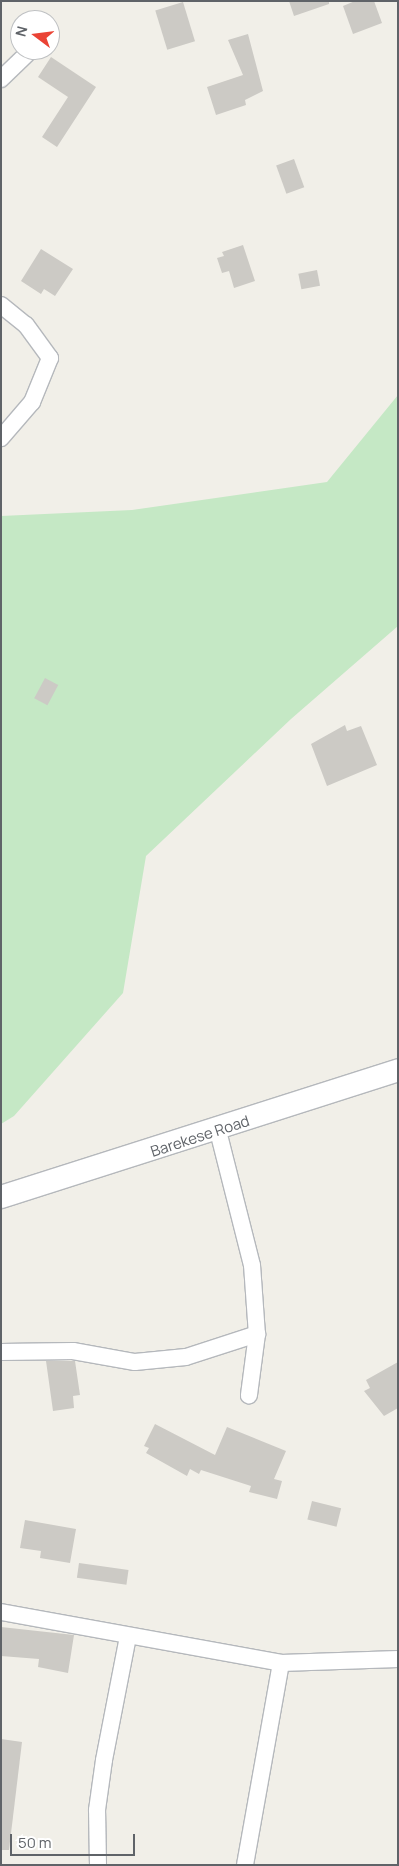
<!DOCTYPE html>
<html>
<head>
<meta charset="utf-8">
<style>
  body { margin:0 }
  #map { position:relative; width:399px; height:1866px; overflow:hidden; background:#f1efe8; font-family:Manrope,sans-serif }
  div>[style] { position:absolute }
  .green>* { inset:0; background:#c5e8c5 }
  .building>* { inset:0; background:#cccac5; transform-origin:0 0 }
  .roads { filter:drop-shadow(1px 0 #b5b8bc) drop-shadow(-1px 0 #b5b8bc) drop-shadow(0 1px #b5b8bc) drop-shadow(0 -1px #b5b8bc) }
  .minor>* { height:16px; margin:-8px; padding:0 8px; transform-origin:8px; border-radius:8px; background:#fff }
  .secondary>* { height:22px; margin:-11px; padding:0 11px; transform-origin:11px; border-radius:11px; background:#fff }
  span { translate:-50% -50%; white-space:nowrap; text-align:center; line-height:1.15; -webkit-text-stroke:5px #fff; paint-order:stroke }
  .street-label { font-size:15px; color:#5f6368 }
  .frame { position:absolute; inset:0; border:2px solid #5f6368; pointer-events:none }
  .north { position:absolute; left:10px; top:10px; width:50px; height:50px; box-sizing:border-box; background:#fff; border:1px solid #bfc1c3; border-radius:50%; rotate:285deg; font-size:14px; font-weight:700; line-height:20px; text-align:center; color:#5f6368 }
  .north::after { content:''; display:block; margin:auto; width:18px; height:22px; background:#ea4335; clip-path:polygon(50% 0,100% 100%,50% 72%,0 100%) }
  .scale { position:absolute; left:10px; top:1834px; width:125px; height:22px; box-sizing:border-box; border:2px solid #5f6368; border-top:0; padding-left:6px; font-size:15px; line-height:18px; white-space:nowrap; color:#5f6368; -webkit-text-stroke:4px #fff; paint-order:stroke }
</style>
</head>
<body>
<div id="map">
  <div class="green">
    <div style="clip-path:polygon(398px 395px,398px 626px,291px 719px,146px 856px,123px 993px,14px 1116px,1px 1124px,1px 516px,132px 510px,327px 482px)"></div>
  </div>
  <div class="building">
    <div style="clip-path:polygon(289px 1px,329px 1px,329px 4px,294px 16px)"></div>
    <div style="clip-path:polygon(355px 1px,374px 1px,382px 23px,353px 34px,343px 6px)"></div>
    <div style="left:183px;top:2px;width:41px;height:29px;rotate:73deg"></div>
    <div style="clip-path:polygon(248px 34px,263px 91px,245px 100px,246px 105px,216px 115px,207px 87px,243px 75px,228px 40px)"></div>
    <div style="clip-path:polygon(51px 57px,96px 87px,57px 147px,42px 137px,68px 97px,38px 77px)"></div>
    <div style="left:294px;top:159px;width:30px;height:19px;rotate:70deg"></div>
    <div style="clip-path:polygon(243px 245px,255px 281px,234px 288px,229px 271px,222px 273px,217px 258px,224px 256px,222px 252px)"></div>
    <div style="clip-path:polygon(41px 249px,73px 269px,55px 296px,44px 289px,41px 294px,21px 281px)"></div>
    <div style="left:317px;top:270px;width:16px;height:19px;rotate:79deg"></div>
    <div style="left:45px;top:678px;width:15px;height:23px;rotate:28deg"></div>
    <div style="clip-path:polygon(345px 725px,347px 731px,361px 726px,377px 765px,327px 786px,311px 744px)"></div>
    <div style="clip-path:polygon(46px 1361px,75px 1361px,80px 1395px,73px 1396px,74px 1408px,53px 1411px)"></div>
    <div style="clip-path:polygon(398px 1362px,398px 1408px,384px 1416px,364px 1391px,370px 1388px,366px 1380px)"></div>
    <div style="clip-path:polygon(155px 1424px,215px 1455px,227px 1427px,286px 1451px,274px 1479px,282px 1481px,277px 1499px,249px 1492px,251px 1486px,201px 1470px,199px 1474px,190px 1469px,187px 1476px,146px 1453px,149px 1448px,144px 1446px)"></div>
    <div style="left:312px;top:1501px;width:30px;height:19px;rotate:14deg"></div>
    <div style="clip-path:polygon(25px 1520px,76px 1529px,70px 1563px,40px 1558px,41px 1551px,20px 1548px)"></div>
    <div style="left:79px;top:1563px;width:50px;height:15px;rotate:8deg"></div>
    <div style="clip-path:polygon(1px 1627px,74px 1635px,68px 1673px,38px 1667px,39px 1659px,1px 1656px)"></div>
    <div style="clip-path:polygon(1px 1739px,22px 1742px,9px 1850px,1px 1850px)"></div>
  </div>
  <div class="roads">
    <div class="minor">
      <div style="left:1px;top:79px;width:42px;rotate:-44deg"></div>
      <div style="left:1px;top:305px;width:32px;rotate:39deg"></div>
      <div style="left:26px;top:325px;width:41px;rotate:54deg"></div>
      <div style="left:50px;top:358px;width:48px;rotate:112.2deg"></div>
      <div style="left:32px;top:402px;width:48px;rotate:130.7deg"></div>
      <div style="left:218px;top:1131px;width:138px;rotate:75.8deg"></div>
      <div style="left:252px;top:1265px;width:69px;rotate:85.9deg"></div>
      <div style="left:257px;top:1334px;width:62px;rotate:97.5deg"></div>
      <div style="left:1px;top:1352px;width:72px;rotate:-0.8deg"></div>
      <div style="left:73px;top:1351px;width:63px;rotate:10.1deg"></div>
      <div style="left:135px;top:1362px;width:51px;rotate:-5.6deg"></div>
      <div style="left:186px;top:1357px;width:75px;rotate:-17.9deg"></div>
      <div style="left:1px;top:1612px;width:285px;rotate:10.3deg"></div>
      <div style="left:281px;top:1663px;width:117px;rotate:-2deg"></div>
      <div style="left:98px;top:1865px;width:55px;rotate:-91deg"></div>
      <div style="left:97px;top:1810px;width:50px;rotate:-82deg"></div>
      <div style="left:104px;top:1760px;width:125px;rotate:-79deg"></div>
      <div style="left:245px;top:1865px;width:205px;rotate:-79.9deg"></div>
    </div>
    <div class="secondary">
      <div style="left:1px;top:1197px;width:417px;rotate:-17.7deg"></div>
    </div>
  </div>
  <div class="street-label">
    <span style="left:200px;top:1136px;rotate:-18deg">Barekese Road</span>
  </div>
  <div class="frame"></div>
  <div class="north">N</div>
  <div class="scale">50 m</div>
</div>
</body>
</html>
